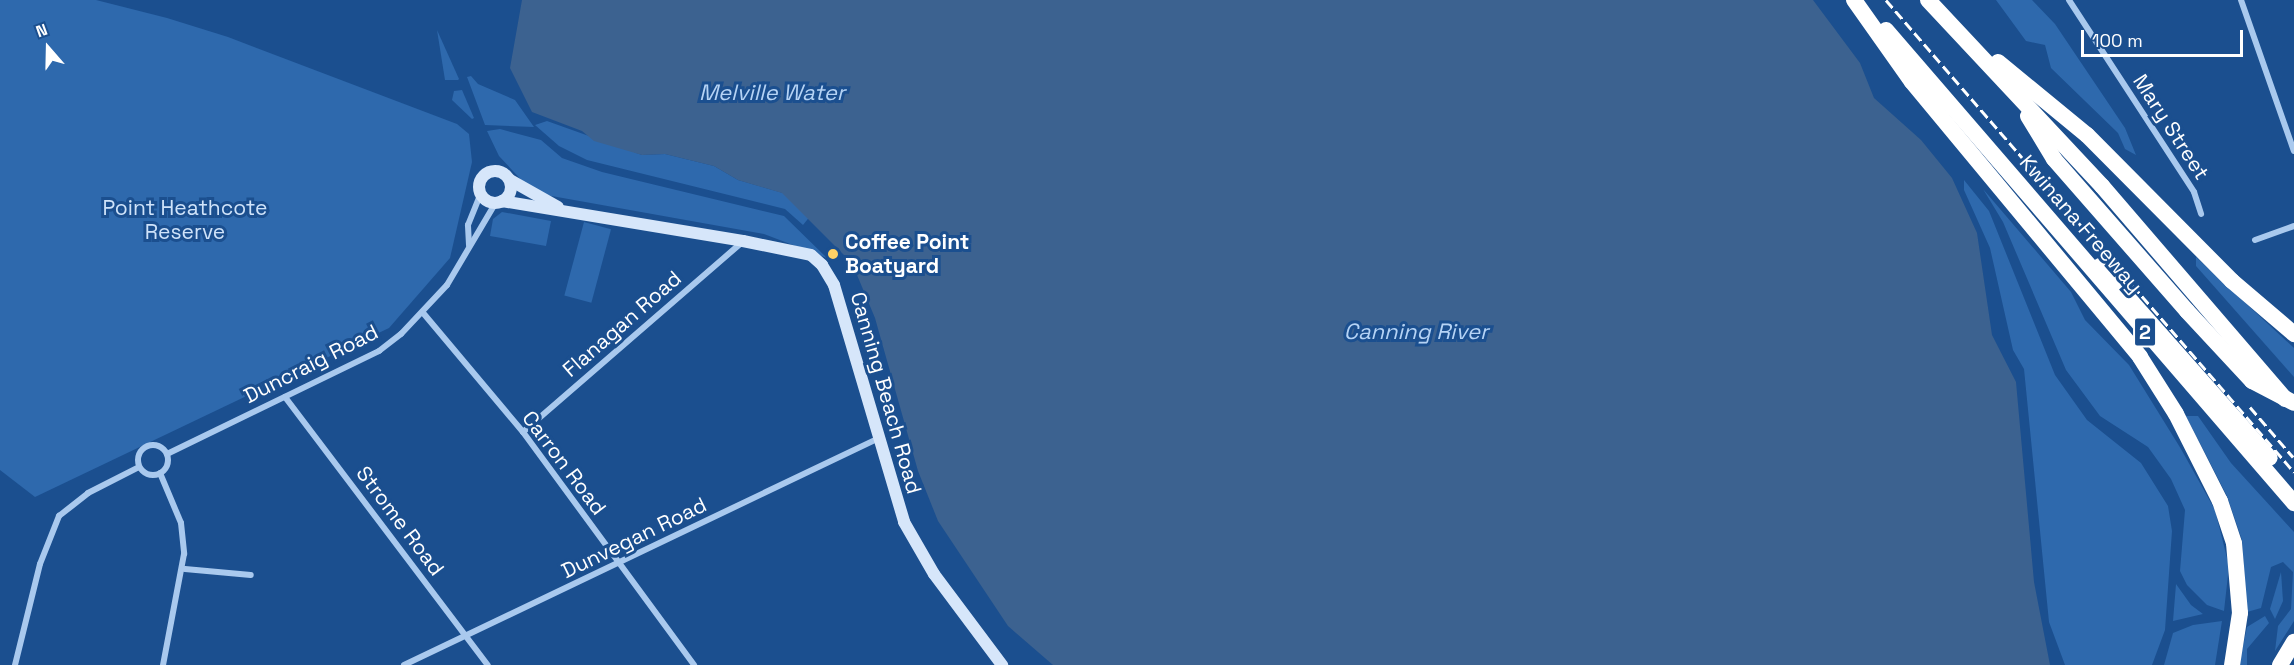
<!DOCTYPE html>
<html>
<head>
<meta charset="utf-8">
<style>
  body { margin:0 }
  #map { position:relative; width:2294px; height:665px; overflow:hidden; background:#1b4f8f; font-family:"Space Grotesk",sans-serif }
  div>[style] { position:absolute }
  .green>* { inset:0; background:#2e69ad; transform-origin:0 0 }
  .water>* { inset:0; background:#3c6290 }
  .street>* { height:6px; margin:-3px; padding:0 3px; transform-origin:3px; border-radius:3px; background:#a9c9ee }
  .street>.ring { margin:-3px; padding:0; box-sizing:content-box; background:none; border:6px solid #a9c9ee; border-radius:50% }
  .secondary>* { height:12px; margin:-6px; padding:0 6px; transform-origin:6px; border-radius:6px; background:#d6e6fa }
  .secondary>.ring { margin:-6px; padding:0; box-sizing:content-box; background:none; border:12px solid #d6e6fa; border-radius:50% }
  .highway>* { height:16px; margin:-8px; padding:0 8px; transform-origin:8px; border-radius:8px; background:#fff }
  .rail>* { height:3px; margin-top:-1.5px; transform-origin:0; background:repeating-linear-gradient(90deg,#fff 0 10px,transparent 0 14.5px) }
  .highway-bridge>* { height:16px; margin:-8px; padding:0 8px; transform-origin:8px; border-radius:8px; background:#fff }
  .dots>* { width:16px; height:16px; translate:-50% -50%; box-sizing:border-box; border:3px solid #1b4f8f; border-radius:50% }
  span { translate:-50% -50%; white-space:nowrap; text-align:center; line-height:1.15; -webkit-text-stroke:6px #1b4f8f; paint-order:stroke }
  .shield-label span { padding:2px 4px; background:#1b4f8f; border:2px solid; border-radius:4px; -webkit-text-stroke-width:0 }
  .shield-label { font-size:20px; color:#fff; font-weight:700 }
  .street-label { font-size:21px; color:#fff }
  .park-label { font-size:21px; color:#cfe3fa }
  .poi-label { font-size:21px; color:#fff; font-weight:700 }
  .left { translate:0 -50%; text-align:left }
  .water-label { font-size:22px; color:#b5d3f5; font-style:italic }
  .north { position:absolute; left:18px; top:18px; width:60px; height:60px; -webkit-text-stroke:4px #1b4f8f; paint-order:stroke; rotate:340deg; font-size:16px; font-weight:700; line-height:24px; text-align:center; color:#fff }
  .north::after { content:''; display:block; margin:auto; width:21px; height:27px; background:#fff; clip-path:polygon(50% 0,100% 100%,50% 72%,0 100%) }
  .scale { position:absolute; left:2081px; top:30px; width:162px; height:27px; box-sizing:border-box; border:3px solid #fff; border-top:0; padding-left:8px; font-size:18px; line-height:21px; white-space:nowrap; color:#fff; -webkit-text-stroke:4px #1b4f8f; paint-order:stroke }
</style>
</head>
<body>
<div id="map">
  <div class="green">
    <div style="clip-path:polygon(0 0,96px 0,167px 18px,228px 37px,457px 124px,469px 134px,472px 162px,450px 258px,389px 328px,35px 497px,0 470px)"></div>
    <div style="clip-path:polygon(1996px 0,2032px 0,2055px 24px,2125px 128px,2136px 155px,2125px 149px,2118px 133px,2051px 68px,2045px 45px,2026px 41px)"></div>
    <div style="clip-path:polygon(437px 30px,459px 79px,458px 80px,445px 80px)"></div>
    <div style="clip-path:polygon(471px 76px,478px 84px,515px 100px,534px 127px,485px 125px,467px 77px)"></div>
    <div style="clip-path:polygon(462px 90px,474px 118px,472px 119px,452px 100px,454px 91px)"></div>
    <div style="clip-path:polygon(547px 121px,642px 155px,665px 154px,714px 166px,738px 180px,783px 193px,811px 215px,803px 225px,785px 209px,587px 160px,559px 146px,535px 125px)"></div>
    <div style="clip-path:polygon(500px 129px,541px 140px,562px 158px,602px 172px,784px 216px,827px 258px,764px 234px,546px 195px,527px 186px,499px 156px,487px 131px)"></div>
    <div style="clip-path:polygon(1964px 180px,1989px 211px,2055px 375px,2087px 420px,2141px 463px,2168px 506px,2172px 531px,2165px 630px,2152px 665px,2065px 665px,2049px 622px,2024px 369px,2013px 350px,1990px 248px,1964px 190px)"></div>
    <div style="clip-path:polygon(1983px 189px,2071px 292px,2085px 320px,2129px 365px,2181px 449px,2215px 510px,2229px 566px,2224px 611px,2207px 605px,2187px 585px,2180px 571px,2185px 510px,2171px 479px,2148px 447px,2100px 416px,2066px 370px,2003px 222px)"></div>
    <div style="clip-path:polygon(502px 212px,551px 221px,546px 246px,490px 236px,493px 219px)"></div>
    <div style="left:584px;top:222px;width:28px;height:76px;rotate:15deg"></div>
    <div style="clip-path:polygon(2196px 257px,2294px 348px,2294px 377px,2196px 266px)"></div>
    <div style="clip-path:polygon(2186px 416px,2198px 416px,2231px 463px,2294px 532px,2294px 621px,2275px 651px,2278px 626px,2291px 609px,2293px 572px,2283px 562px,2271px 567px,2261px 608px,2247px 612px,2242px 540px,2227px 496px)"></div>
    <div style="clip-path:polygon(2281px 572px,2283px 601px,2275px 619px,2270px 609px)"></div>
    <div style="clip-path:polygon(2176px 584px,2191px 605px,2203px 614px,2173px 621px)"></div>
    <div style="clip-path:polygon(2265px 616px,2269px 623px,2247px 649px,2247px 665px,2239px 665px,2247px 627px)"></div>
    <div style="clip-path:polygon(2222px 621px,2215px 665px,2164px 665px,2173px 633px,2193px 625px)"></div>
  </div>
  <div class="water">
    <div style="clip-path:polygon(522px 0,1813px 0,1860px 63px,1874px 98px,1921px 140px,1952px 178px,1977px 233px,1992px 335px,2016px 382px,2034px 582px,2050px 665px,1053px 665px,1008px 626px,938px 521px,918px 471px,875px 318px,852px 263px,782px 193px,738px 180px,714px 166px,665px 154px,642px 155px,594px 141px,582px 131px,532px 112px,510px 68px)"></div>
  </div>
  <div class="street">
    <div style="left:2069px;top:0;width:229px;rotate:56.9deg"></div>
    <div style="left:2194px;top:192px;width:23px;rotate:72deg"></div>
    <div style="left:2241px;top:0;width:160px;rotate:70.7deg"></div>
    <div style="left:2255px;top:240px;width:41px;rotate:-19.7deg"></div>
    <div style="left:469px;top:245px;width:20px;rotate:-93deg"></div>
    <div style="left:468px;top:225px;width:35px;rotate:-68deg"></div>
    <div style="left:424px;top:314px;width:154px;rotate:50deg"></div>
    <div style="left:523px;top:432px;width:289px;rotate:53.7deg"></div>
    <div style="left:285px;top:397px;width:336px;rotate:52.9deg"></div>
    <div style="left:523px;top:432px;width:290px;rotate:-40.9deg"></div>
    <div class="ring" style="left:138px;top:445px;width:24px;height:24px"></div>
    <div style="left:167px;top:454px;width:236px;rotate:-25.9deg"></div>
    <div style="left:379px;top:351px;width:28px;rotate:-38deg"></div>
    <div style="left:401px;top:334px;width:67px;rotate:-46.8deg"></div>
    <div style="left:447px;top:285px;width:96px;rotate:-59.4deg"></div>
    <div style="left:160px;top:473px;width:54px;rotate:67.2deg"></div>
    <div style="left:181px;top:523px;width:31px;rotate:84deg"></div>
    <div style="left:184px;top:554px;width:113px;rotate:100.7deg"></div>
    <div style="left:185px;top:569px;width:66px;rotate:5.2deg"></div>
    <div style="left:15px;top:665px;width:104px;rotate:-76.1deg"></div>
    <div style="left:40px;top:564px;width:52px;rotate:-68.4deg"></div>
    <div style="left:59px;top:516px;width:37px;rotate:-38deg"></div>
    <div style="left:88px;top:493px;width:57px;rotate:-27deg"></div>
    <div style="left:404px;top:665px;width:524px;rotate:-25.54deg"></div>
  </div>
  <div class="secondary">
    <div class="ring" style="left:479px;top:171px;width:20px;height:20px"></div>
    <div style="left:510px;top:180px;width:55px;rotate:29.4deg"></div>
    <div style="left:502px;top:201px;width:244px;rotate:9.4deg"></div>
    <div style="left:743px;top:241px;width:69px;rotate:11.6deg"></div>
    <div style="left:811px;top:255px;width:15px;rotate:42deg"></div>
    <div style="left:822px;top:265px;width:23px;rotate:59deg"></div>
    <div style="left:834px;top:285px;width:247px;rotate:73.5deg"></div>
    <div style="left:904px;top:522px;width:60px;rotate:60deg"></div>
    <div style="left:934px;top:574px;width:114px;rotate:53.2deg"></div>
  </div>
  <div class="highway">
    <div style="left:1854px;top:0;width:100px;rotate:54.7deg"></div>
    <div style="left:1912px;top:82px;width:357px;rotate:50.3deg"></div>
    <div style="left:2140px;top:357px;width:67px;rotate:57.7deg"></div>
    <div style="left:2176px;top:414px;width:97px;rotate:63.2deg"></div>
    <div style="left:2220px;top:501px;width:44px;rotate:71.6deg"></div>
    <div style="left:2234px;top:543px;width:70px;rotate:85.1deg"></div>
    <div style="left:2240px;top:613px;width:53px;rotate:98.7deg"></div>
    <div style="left:1928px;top:0;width:255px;rotate:46.9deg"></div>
    <div style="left:2102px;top:186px;width:281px;rotate:49.3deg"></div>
    <div style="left:1886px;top:30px;width:625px;rotate:49.22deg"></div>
    <div style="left:1998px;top:62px;width:115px;rotate:39.4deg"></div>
    <div style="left:2087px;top:135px;width:206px;rotate:45.2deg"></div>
    <div style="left:2232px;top:281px;width:82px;rotate:40.5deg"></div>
    <div style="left:2028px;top:116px;width:50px;rotate:58.8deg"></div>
    <div style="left:2054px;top:159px;width:202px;rotate:48.8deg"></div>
    <div style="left:2100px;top:266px;width:256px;rotate:48.5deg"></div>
    <div style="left:2280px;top:665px;width:27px;rotate:-59deg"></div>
  </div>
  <div class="rail">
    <div style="left:1886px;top:0;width:624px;rotate:49.16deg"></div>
    <div style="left:2250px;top:407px;width:66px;rotate:49.3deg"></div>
  </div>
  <div class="highway-bridge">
    <div style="left:2187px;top:311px;width:96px;rotate:47.1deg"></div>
    <div style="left:2252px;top:381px;width:47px;rotate:27.6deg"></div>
  </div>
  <div class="dots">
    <div style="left:833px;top:254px;background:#ffd166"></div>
  </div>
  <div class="shield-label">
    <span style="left:2145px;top:332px">2</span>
  </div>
  <div class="street-label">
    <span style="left:2171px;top:127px;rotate:57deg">Mary Street</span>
    <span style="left:2081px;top:224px;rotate:49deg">Kwinana Freeway</span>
    <span style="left:622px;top:324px;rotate:-41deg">Flanagan Road</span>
    <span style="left:311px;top:364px;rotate:-27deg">Duncraig Road</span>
    <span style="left:886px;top:393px;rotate:74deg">Canning Beach Road</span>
    <span style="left:564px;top:463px;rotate:53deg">Carron Road</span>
    <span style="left:400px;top:521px;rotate:53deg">Strome Road</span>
    <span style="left:634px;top:538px;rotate:-26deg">Dunvegan Road</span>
  </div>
  <div class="park-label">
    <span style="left:185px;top:220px">Point Heathcote<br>Reserve</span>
  </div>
  <div class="poi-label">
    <span class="left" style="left:845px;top:254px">Coffee Point<br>Boatyard</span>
  </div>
  <div class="water-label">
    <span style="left:772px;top:93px">Melville Water</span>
    <span style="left:1416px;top:332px">Canning River</span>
  </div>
  <div class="north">N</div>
  <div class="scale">100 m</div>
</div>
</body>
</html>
